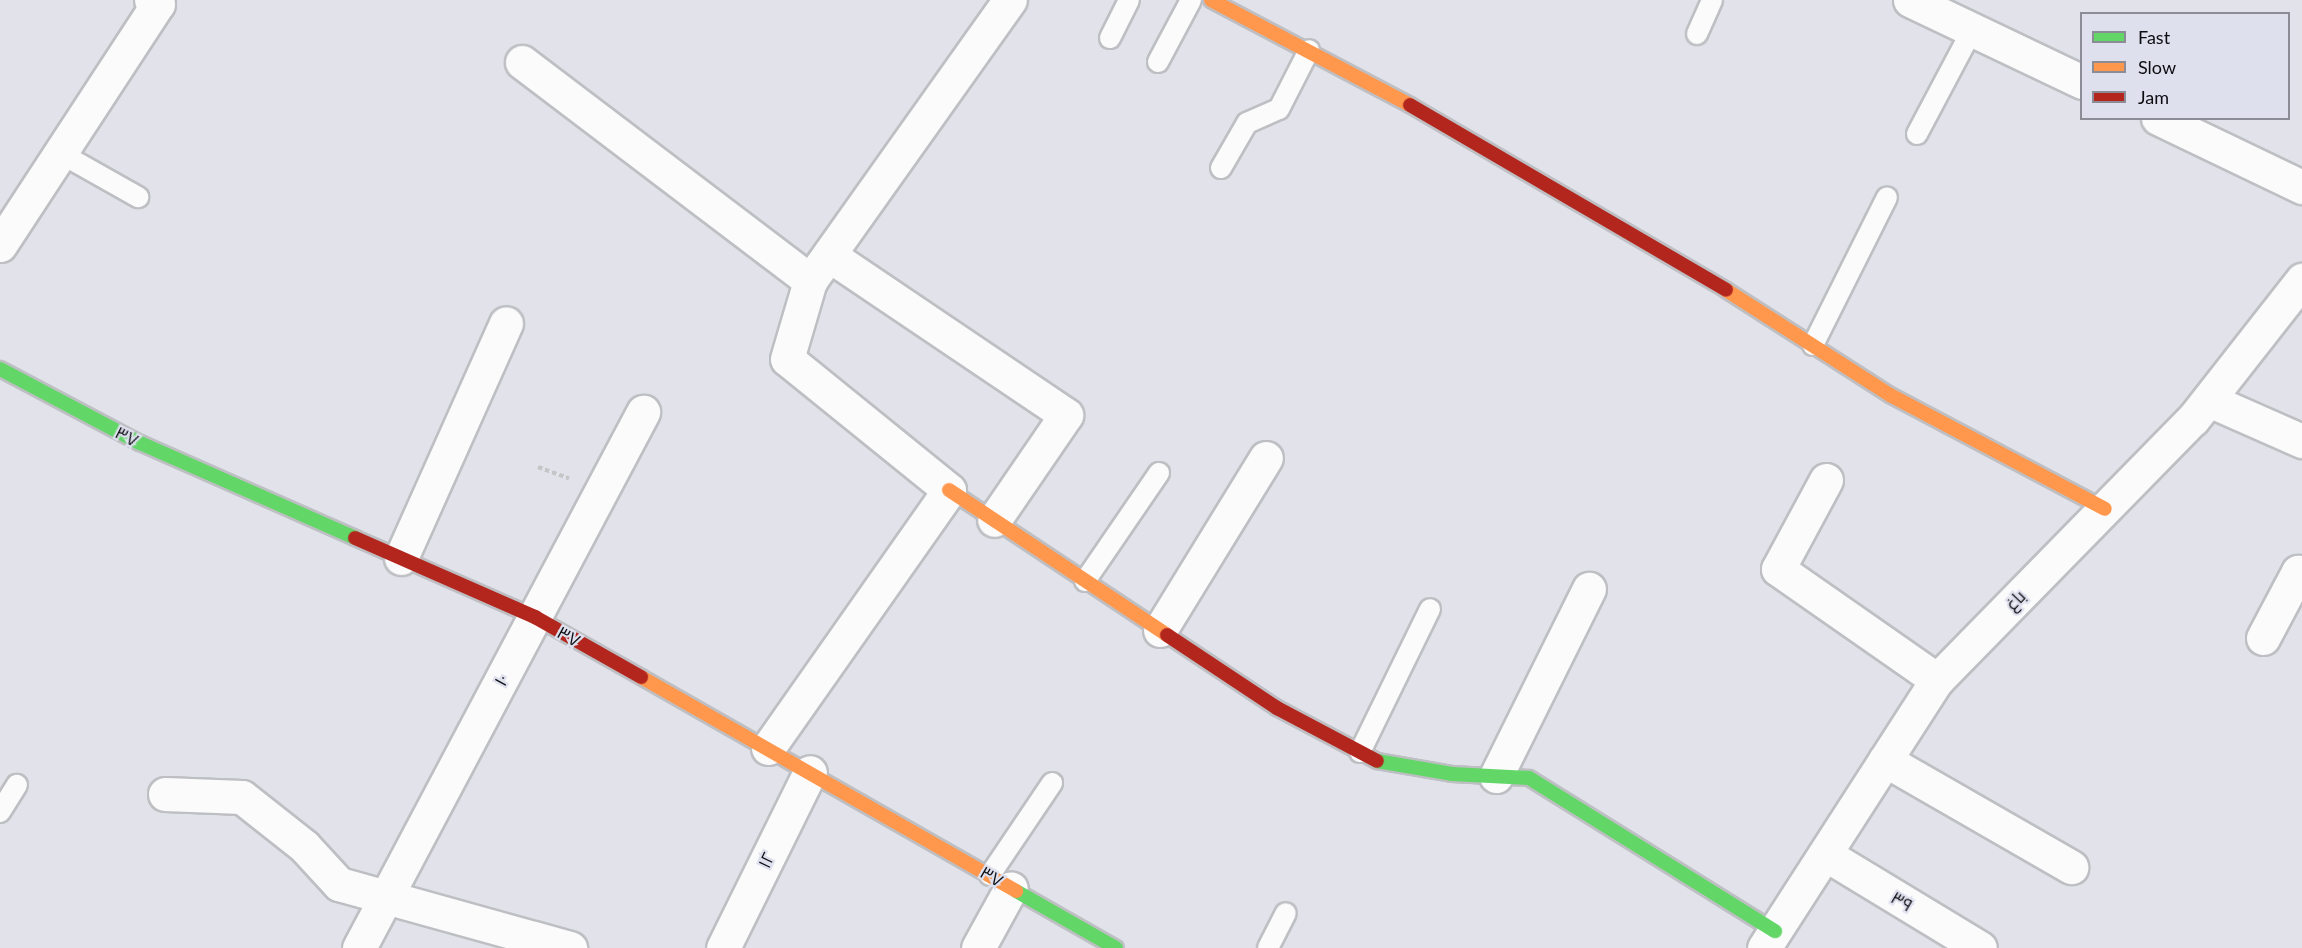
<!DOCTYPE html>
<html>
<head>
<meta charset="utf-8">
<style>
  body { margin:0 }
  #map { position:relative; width:2302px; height:948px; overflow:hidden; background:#e2e3ea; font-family:Lato,Cairo,sans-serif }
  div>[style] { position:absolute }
  .path>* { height:4px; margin-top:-2px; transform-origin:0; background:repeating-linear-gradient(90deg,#c5c5c7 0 4.5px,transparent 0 7.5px) }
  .roads { filter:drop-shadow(2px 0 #bebfc3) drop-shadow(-2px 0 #bebfc3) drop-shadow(0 2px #bebfc3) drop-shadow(0 -2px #bebfc3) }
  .lane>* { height:20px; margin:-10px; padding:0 10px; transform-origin:10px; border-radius:10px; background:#fbfbfc }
  .street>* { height:33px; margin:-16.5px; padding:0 16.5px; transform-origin:16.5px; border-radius:16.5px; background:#fbfbfc }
  .fast>* { height:14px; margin:-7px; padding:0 7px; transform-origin:7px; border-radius:7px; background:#63d668 }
  .slow>* { height:14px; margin:-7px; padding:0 7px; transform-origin:7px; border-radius:7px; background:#ff974d }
  .jam>* { height:14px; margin:-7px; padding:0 7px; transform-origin:7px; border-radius:7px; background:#b3261e }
  span { translate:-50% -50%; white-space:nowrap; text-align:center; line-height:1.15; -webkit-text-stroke:4.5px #dfe0ee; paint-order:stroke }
  .street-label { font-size:18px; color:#0c0d11 }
  .legend { position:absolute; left:2080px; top:12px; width:210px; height:108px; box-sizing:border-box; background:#dfe0ee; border:2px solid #8b8c96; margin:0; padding:8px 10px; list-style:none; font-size:18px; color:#0c0d11 }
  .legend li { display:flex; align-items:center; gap:12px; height:30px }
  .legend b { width:30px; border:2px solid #8b8c96 }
</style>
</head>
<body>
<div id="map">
  <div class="path">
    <div style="left:538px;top:467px;width:33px;rotate:20deg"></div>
  </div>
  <div class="roads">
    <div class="lane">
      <div style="left:1697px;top:34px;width:37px;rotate:-66deg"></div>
      <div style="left:1110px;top:38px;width:42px;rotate:-63.4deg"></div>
      <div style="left:1158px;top:62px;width:70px;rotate:-62deg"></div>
      <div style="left:1917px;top:134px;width:118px;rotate:-62.1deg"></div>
      <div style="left:60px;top:153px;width:90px;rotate:29.4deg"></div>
      <div style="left:1221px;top:168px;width:52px;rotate:-60deg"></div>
      <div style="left:1247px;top:123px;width:35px;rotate:-24deg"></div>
      <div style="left:1279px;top:109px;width:66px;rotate:-63deg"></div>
      <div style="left:1813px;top:345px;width:165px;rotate:-63.4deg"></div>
      <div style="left:1085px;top:581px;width:131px;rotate:-55.6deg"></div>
      <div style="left:1360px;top:752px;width:159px;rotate:-63.9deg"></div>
      <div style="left:0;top:812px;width:32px;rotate:-58deg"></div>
      <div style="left:990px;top:875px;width:111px;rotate:-56deg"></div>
      <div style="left:1268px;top:948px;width:39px;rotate:-63deg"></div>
    </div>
    <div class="street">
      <div style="left:1910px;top:0;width:191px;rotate:25.5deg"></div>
      <div style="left:522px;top:62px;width:362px;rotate:37.2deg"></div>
      <div style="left:2158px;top:118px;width:160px;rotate:25.6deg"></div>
      <div style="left:0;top:245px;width:288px;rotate:-56.8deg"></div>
      <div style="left:158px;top:4px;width:8px;rotate:-150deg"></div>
      <div style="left:829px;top:255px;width:286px;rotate:34deg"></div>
      <div style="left:1066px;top:415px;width:127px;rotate:124.4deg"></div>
      <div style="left:2209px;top:400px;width:102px;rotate:23.8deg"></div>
      <div style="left:1826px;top:480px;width:101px;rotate:118.3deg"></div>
      <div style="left:1778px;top:569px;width:194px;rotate:34.9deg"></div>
      <div style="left:401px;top:558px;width:257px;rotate:-65.9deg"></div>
      <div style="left:1160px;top:630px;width:202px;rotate:-58.4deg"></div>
      <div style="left:2263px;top:638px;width:75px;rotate:-62.1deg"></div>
      <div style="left:2298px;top:572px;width:4px"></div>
      <div style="left:768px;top:748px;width:315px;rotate:-54.9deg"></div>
      <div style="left:949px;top:490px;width:208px;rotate:-141deg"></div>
      <div style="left:787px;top:359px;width:81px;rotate:-73.6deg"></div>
      <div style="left:810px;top:281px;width:345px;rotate:-54.6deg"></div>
      <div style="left:1885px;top:760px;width:215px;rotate:29.9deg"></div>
      <div style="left:1496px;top:776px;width:209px;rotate:-63.6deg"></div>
      <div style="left:165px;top:794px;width:77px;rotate:2.2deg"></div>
      <div style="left:242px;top:797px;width:79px;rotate:38.3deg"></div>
      <div style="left:304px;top:846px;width:52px;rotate:47.4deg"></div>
      <div style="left:339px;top:884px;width:240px;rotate:15.5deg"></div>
      <div style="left:1825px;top:854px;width:181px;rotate:31.2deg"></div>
      <div style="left:359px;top:948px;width:607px;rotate:-62.08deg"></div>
      <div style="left:723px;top:948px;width:196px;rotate:-63.7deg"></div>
      <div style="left:978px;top:948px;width:68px;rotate:-61.2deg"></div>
      <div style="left:1764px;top:948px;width:319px;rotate:-57.2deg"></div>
      <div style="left:1937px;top:680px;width:366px;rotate:-45.6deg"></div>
      <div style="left:2193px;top:419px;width:177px;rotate:-51.9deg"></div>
    </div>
    <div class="fast">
      <div style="left:0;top:369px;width:158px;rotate:27.9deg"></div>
      <div style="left:140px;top:443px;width:235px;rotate:23.8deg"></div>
      <div style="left:1377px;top:761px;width:76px;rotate:9.8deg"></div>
      <div style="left:1452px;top:774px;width:77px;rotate:3deg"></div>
      <div style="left:1529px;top:778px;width:290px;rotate:31.9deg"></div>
      <div style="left:1016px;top:891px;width:115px;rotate:29.7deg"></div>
    </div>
    <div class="slow">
      <div style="left:1211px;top:0;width:225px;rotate:27.8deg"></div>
      <div style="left:1726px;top:290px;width:195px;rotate:32.6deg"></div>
      <div style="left:1890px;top:395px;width:243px;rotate:27.9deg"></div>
      <div style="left:949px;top:490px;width:262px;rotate:33.6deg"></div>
      <div style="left:641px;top:677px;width:432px;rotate:29.7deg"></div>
    </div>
    <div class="jam">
      <div style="left:1410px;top:105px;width:366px;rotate:30.3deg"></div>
      <div style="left:355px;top:538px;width:197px;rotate:23.7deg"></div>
      <div style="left:535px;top:617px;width:122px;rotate:29.5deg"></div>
      <div style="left:1167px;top:635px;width:132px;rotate:33.6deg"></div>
      <div style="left:1277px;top:708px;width:113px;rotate:27.9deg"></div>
    </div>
  </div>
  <div class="street-label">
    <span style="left:127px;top:436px;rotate:27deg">۳۷</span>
    <span style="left:2015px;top:600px;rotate:-46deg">باغ</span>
    <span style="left:569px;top:636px;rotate:29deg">۳۷</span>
    <span style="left:501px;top:680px;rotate:-62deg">۱۰</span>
    <span style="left:766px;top:860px;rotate:-64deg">۱۲</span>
    <span style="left:992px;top:876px;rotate:30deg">۳۷</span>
    <span style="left:1902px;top:901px;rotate:31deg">۳۹</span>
  </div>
  <ul class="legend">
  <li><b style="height:8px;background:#63d668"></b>Fast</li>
  <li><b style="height:8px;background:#ff974d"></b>Slow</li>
  <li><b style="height:8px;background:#b3261e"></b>Jam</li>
  </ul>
</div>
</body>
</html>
